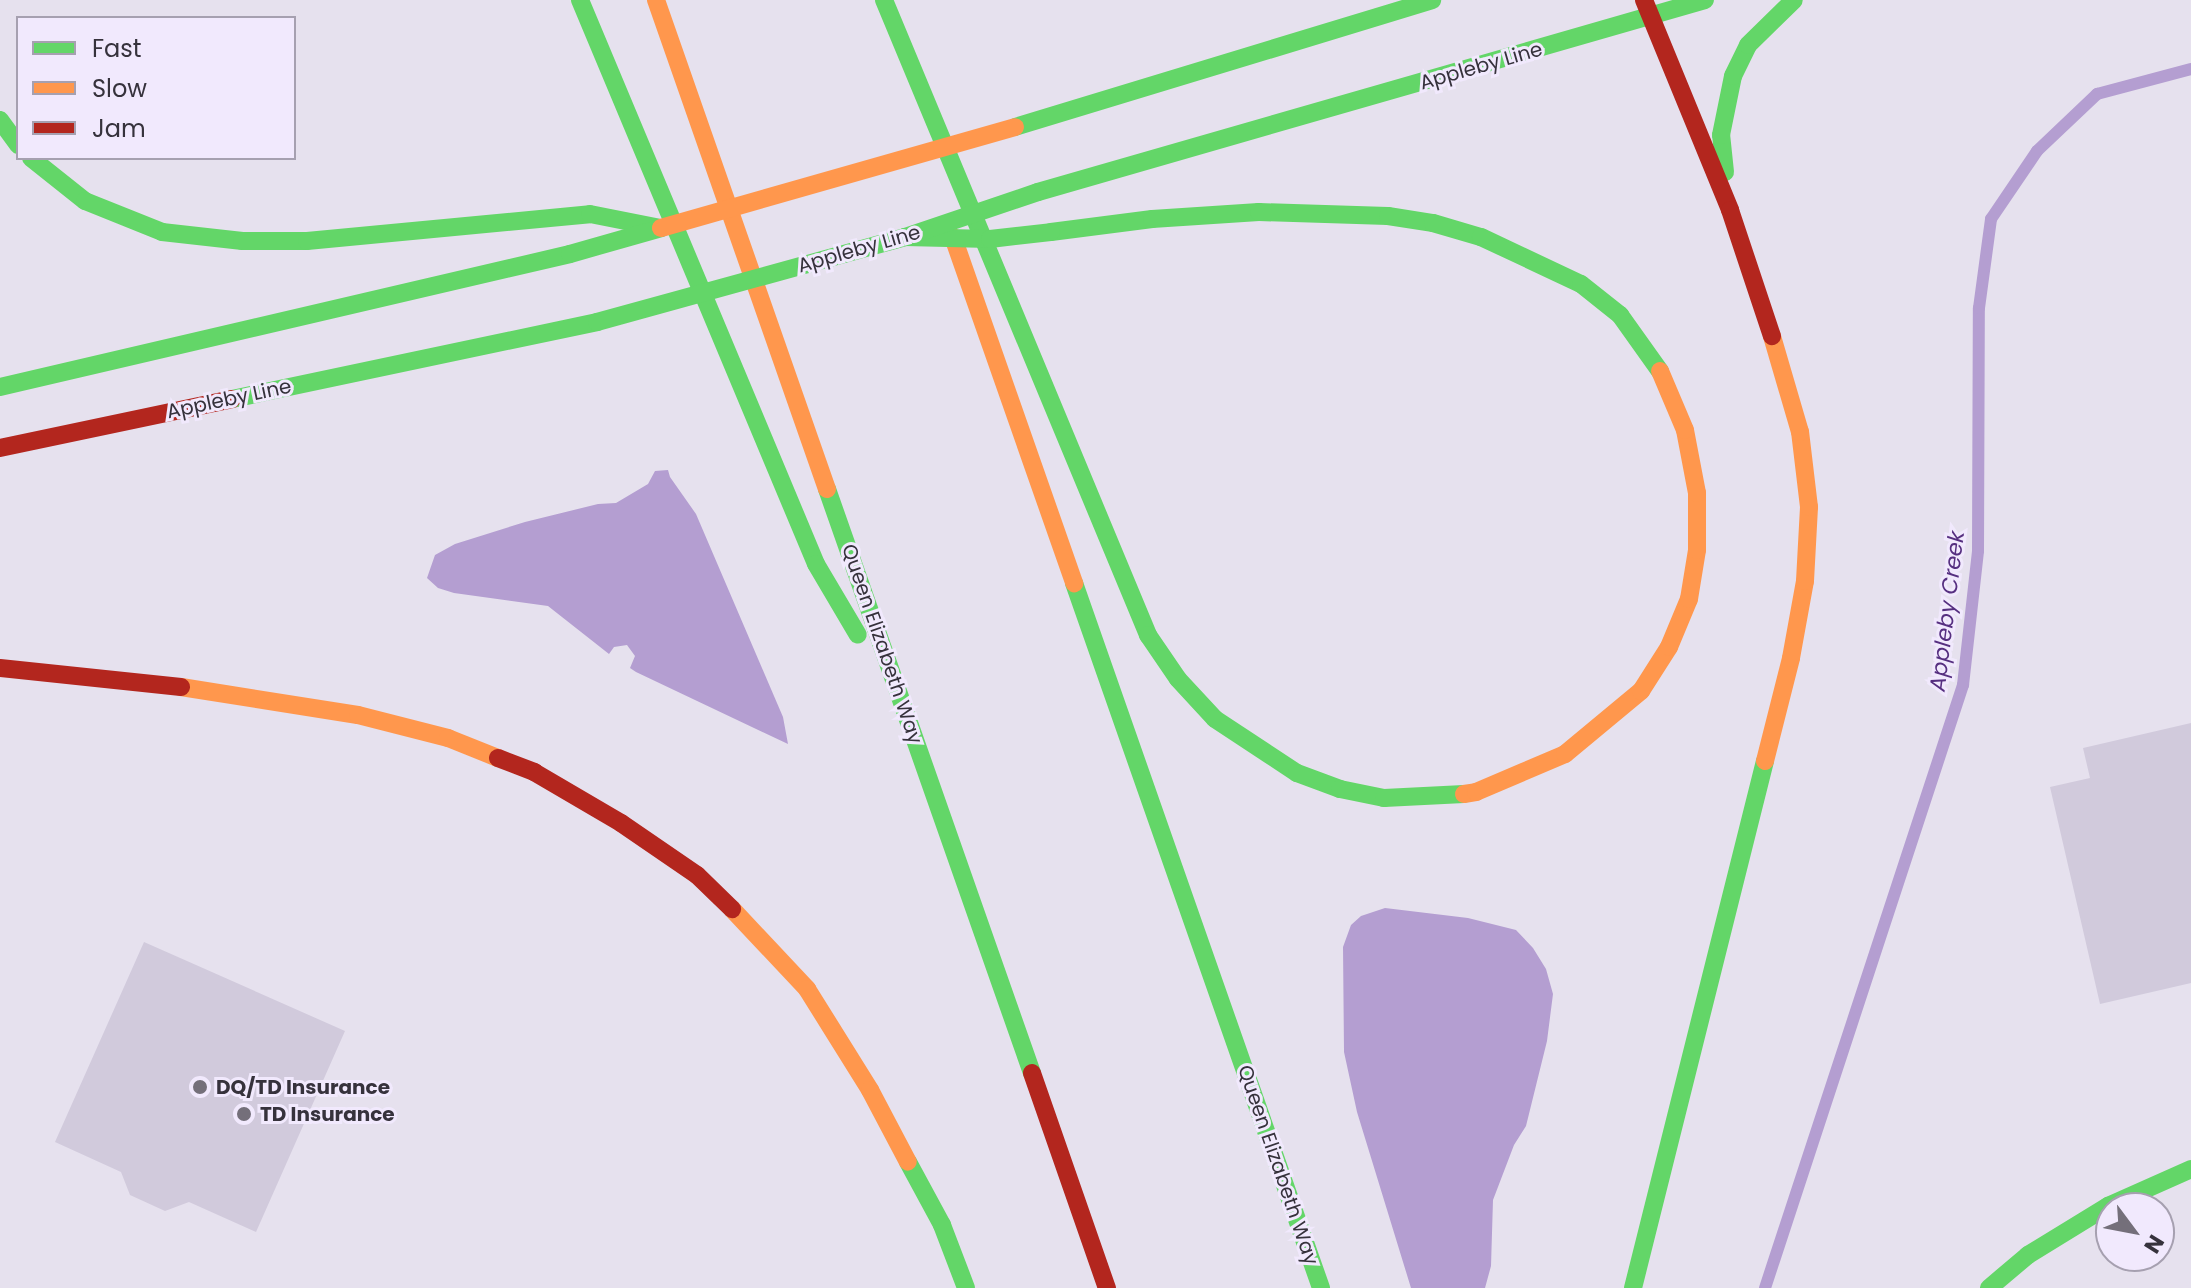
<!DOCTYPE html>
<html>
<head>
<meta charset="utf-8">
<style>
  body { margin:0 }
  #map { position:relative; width:2191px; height:1288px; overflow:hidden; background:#e6e1ee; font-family:Poppins,sans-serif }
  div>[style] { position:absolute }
  .water>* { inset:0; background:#b49ed1 }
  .stream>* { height:12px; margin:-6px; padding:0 6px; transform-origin:6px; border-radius:6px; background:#b49ed1 }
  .building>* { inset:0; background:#d1cadc }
  .fast>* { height:18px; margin:-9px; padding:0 9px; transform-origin:9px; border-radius:9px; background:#63d668 }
  .slow>* { height:18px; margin:-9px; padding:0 9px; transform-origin:9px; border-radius:9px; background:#ff974d }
  .jam>* { height:18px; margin:-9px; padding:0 9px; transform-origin:9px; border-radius:9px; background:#b3261e }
  .fast-bridge>* { height:18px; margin:-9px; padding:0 9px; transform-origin:9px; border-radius:9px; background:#63d668 }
  .slow-bridge>* { height:18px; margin:-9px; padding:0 9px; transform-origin:9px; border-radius:9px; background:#ff974d }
  .dots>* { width:22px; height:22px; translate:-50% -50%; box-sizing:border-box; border:4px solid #f1e9fd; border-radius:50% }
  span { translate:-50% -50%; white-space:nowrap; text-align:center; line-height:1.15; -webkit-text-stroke:6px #f1e9fd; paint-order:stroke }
  .street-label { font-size:20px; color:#36323c }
  .poi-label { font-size:20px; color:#36323c; font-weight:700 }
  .left { translate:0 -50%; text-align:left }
  .water-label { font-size:22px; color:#562f80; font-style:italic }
  .legend { position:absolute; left:16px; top:16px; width:280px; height:144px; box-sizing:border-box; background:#f1e9fd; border:2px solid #a6a0b0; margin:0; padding:10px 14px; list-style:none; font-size:24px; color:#36323c }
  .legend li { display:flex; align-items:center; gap:16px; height:40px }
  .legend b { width:40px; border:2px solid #a6a0b0 }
  .north { position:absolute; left:2095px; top:1192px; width:80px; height:80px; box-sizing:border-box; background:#f1e9fd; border:2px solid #a6a0b0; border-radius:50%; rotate:122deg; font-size:22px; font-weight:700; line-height:32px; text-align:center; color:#36323c }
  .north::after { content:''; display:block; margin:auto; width:28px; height:36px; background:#746f7a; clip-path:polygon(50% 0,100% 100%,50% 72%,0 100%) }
</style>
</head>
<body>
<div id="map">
  <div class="water">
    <div style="clip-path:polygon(668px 470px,670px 477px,696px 514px,783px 717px,788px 744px,636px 672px,630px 668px,635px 656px,627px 645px,614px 647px,609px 654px,548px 606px,454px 593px,438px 588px,427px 578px,435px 555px,455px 544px,525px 522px,598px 504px,616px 503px,648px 484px,655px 471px)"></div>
    <div style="clip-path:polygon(1385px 908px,1468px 918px,1516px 930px,1533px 948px,1546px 969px,1553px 994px,1547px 1041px,1526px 1126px,1514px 1145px,1493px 1200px,1491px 1266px,1485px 1288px,1411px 1288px,1357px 1112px,1344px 1052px,1343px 947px,1351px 925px,1361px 916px)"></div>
  </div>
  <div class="stream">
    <div style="left:1765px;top:1288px;width:635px;rotate:-71.82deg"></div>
    <div style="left:1963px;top:685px;width:135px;rotate:-83.6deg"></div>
    <div style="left:1978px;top:551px;width:243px;rotate:-89.8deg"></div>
    <div style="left:1979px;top:308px;width:90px;rotate:-82.3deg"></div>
    <div style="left:1991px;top:219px;width:82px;rotate:-55.9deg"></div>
    <div style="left:2037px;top:151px;width:83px;rotate:-43.5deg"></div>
    <div style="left:2097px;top:94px;width:97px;rotate:-14.9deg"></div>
  </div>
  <div class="building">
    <div style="clip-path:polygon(2191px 723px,2191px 983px,2100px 1004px,2050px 787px,2090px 778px,2083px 748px)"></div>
    <div style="clip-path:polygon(144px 942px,345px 1031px,256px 1232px,189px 1202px,165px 1211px,130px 1195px,121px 1172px,55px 1142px)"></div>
  </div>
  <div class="fast">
    <div style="left:580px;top:0;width:611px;rotate:67.29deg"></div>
    <div style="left:816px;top:564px;width:82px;rotate:59.4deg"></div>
    <div style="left:884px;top:0;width:688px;rotate:67.42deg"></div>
    <div style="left:1148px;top:635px;width:53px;rotate:55.7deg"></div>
    <div style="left:1178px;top:679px;width:54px;rotate:47.2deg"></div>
    <div style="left:1215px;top:719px;width:98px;rotate:33.4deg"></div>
    <div style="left:1297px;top:773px;width:46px;rotate:20.4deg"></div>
    <div style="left:1340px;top:789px;width:45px;rotate:11.6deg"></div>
    <div style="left:1384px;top:798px;width:80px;rotate:-2.9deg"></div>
    <div style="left:0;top:120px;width:31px;rotate:54deg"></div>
    <div style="left:1015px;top:127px;width:436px;rotate:-16.9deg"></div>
    <div style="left:31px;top:158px;width:69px;rotate:38.5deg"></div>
    <div style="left:85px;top:201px;width:83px;rotate:21.9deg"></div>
    <div style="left:162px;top:232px;width:81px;rotate:6.4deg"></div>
    <div style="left:242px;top:241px;width:65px"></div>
    <div style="left:307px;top:241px;width:284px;rotate:-5.4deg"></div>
    <div style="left:590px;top:214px;width:72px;rotate:11.2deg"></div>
    <div style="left:1725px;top:172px;width:37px;rotate:-96deg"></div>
    <div style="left:1721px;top:135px;width:60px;rotate:-78.5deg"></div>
    <div style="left:1733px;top:76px;width:34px;rotate:-64deg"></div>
    <div style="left:1748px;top:45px;width:64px;rotate:-44.4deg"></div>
    <div style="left:1038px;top:192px;width:694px;rotate:-16.06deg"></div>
    <div style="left:1051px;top:232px;width:102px;rotate:-7.3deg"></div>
    <div style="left:1152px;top:219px;width:107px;rotate:-3.7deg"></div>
    <div style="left:1259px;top:212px;width:129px;rotate:1.8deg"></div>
    <div style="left:1388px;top:216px;width:46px;rotate:8.8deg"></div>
    <div style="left:1433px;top:223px;width:50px;rotate:16.3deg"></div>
    <div style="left:1481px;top:237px;width:110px;rotate:25.2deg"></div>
    <div style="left:1581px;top:284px;width:50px;rotate:38.5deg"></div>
    <div style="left:1620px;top:315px;width:69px;rotate:54.5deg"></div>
    <div style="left:0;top:387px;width:585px;rotate:-13.13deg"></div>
    <div style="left:570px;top:254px;width:95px;rotate:-15.9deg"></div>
    <div style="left:232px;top:399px;width:373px;rotate:-11.9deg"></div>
    <div style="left:827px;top:489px;width:619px;rotate:70.66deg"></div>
    <div style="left:1074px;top:583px;width:747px;rotate:70.69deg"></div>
    <div style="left:908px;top:1162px;width:72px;rotate:61.6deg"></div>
    <div style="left:942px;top:1225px;width:67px;rotate:69.1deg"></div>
    <div style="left:1633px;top:1288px;width:543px;rotate:-75.94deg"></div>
    <div style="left:1989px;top:1288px;width:51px;rotate:-40.2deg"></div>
    <div style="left:2028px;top:1255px;width:94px;rotate:-31.5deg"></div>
    <div style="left:2108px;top:1206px;width:91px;rotate:-24deg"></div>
  </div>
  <div class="slow">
    <div style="left:656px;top:0;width:518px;rotate:70.73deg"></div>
    <div style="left:953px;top:237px;width:367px;rotate:70.7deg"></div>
    <div style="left:181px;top:687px;width:179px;rotate:9deg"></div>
    <div style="left:358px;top:715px;width:93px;rotate:14.3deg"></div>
    <div style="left:448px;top:738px;width:54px;rotate:21.8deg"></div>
    <div style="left:1765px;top:761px;width:106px;rotate:-75.8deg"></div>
    <div style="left:1791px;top:658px;width:78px;rotate:-79.7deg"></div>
    <div style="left:1805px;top:581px;width:74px;rotate:-86.9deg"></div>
    <div style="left:1809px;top:507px;width:76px;rotate:-96.8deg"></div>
    <div style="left:1800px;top:432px;width:100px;rotate:-106.3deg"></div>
    <div style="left:1464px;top:794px;width:12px;rotate:-9deg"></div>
    <div style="left:1476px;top:792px;width:97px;rotate:-23.1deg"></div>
    <div style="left:1565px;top:754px;width:99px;rotate:-39.7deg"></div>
    <div style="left:1641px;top:691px;width:52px;rotate:-57.5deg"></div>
    <div style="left:1669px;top:647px;width:52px;rotate:-67.4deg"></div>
    <div style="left:1689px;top:599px;width:50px;rotate:-80.7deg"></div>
    <div style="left:1697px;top:550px;width:57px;rotate:-90deg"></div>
    <div style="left:1697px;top:493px;width:64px;rotate:-100.8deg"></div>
    <div style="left:1685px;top:430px;width:64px;rotate:-113deg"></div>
    <div style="left:732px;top:909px;width:110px;rotate:46.8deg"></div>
    <div style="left:807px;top:989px;width:119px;rotate:58deg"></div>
    <div style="left:870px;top:1090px;width:81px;rotate:62.2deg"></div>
  </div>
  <div class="jam">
    <div style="left:1644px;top:0;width:227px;rotate:67.7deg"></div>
    <div style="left:1730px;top:210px;width:133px;rotate:71.6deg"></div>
    <div style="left:0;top:448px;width:237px;rotate:-11.9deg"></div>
    <div style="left:0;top:668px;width:182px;rotate:6deg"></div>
    <div style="left:498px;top:758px;width:39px;rotate:21deg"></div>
    <div style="left:534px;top:772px;width:101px;rotate:30.4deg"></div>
    <div style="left:621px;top:823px;width:92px;rotate:34.4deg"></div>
    <div style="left:697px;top:875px;width:49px;rotate:44.2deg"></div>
    <div style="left:1032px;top:1073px;width:228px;rotate:70.8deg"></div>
  </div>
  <div class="fast-bridge">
    <div style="left:905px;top:237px;width:85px;rotate:1.3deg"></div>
    <div style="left:990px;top:239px;width:61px;rotate:-6.5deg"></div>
    <div style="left:597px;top:322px;width:320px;rotate:-15.4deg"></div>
    <div style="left:905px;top:237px;width:140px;rotate:-18.7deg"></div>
  </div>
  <div class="slow-bridge">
    <div style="left:661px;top:228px;width:368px;rotate:-15.9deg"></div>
  </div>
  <div class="dots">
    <div style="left:200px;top:1087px;background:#746f7a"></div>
    <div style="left:244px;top:1114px;background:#746f7a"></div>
  </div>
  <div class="street-label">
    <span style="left:1481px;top:66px;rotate:-16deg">Appleby Line</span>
    <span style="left:859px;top:249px;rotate:-16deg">Appleby Line</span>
    <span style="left:229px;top:399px;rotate:-12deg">Appleby Line</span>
    <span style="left:882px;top:644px;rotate:71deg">Queen Elizabeth Way</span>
    <span style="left:1278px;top:1165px;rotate:71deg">Queen Elizabeth Way</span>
  </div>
  <div class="poi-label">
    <span class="left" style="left:216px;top:1087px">DQ/TD Insurance</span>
    <span class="left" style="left:260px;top:1114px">TD Insurance</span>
  </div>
  <div class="water-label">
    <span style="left:1947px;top:611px;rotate:-83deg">Appleby Creek</span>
  </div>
  <ul class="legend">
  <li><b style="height:10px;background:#63d668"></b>Fast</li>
  <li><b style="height:10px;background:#ff974d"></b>Slow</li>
  <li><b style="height:10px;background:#b3261e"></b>Jam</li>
  </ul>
  <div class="north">N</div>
</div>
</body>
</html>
